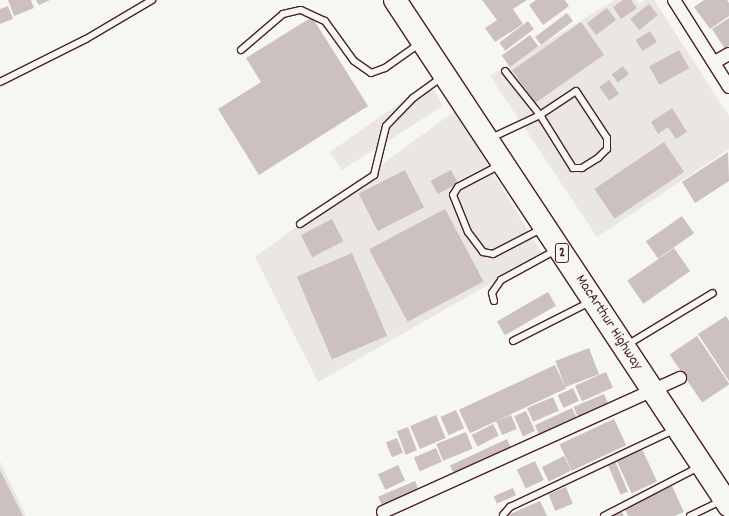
<!DOCTYPE html>
<html>
<head>
<meta charset="utf-8">
<style>
  body { margin:0 }
  #map { position:relative; width:729px; height:516px; overflow:hidden; background:#f6f6f2; font-family:Dekko,sans-serif }
  div>[style] { position:absolute }
  .built>* { inset:0; background:#e9e6e3 }
  .building>* { inset:0; background:#ccc1c0; transform-origin:0 0 }
  .roads { filter:drop-shadow(1px 0 #4a1f2b) drop-shadow(-1px 0 #4a1f2b) drop-shadow(0 1px #4a1f2b) drop-shadow(0 -1px #4a1f2b) }
  .lane>* { height:6px; margin:-3px; padding:0 3px; transform-origin:3px; border-radius:3px; background:#f6f6f2 }
  .street>* { height:12px; margin:-6px; padding:0 6px; transform-origin:6px; border-radius:6px; background:#f6f6f2 }
  .highway>* { height:22px; margin:-11px; padding:0 11px; transform-origin:11px; border-radius:11px; background:#f6f6f2 }
  span { translate:-50% -50%; white-space:nowrap; text-align:center; line-height:1.15; -webkit-text-stroke:3px #f6f6f2; paint-order:stroke }
  .shield-label span { padding:1px 3px; background:#f6f6f2; border:1px solid; border-radius:3px; -webkit-text-stroke-width:0 }
  .shield-label { font-size:14px; color:#4a1f2b; font-weight:700 }
  .street-label { font-size:15px; color:#4a1f2b }
</style>
</head>
<body>
<div id="map">
  <div class="built">
    <div style="clip-path:polygon(615px 0,636px 0,639px 4px,645px 0,654px 0,729px 116px,729px 149px,597px 237px,490px 76px)"></div>
    <div style="clip-path:polygon(430px 82px,443px 106px,342px 170px,330px 152px)"></div>
    <div style="clip-path:polygon(455px 111px,542px 254px,318px 382px,255px 257px)"></div>
    <div style="clip-path:polygon(0 461px,26px 516px,0 516px)"></div>
  </div>
  <div class="building">
    <div style="clip-path:polygon(8px 0,31px 0,34px 8px,14px 16px)"></div>
    <div style="clip-path:polygon(36px 0,50px 0,39px 5px)"></div>
    <div style="clip-path:polygon(482px 0,527px 0,513px 9px,523px 24px,495px 42px,485px 28px,497px 20px)"></div>
    <div style="clip-path:polygon(536px 0,565px 0,569px 6px,543px 25px,529px 5px)"></div>
    <div style="clip-path:polygon(623px 0,631px 0,637px 8px,621px 19px,613px 7px)"></div>
    <div style="clip-path:polygon(704px 0,727px 0,729px 3px,729px 16px,710px 29px,694px 7px)"></div>
    <div style="left:649px;top:4px;width:14px;height:24px;rotate:51deg"></div>
    <div style="clip-path:polygon(8px 6px,13px 19px,0 24px,0 9px)"></div>
    <div style="left:607px;top:8px;width:15px;height:25px;rotate:53deg"></div>
    <div style="left:567px;top:13px;width:10px;height:40px;rotate:53deg"></div>
    <div style="clip-path:polygon(312px 17px,368px 106px,259px 175px,218px 109px,261px 82px,246px 58px)"></div>
    <div style="clip-path:polygon(729px 18px,729px 46px,725px 49px,712px 29px)"></div>
    <div style="left:528px;top:21px;width:10px;height:36px;rotate:53deg"></div>
    <div style="left:581px;top:22px;width:40px;height:84px;rotate:55deg"></div>
    <div style="left:650px;top:31px;width:13px;height:17px;rotate:58deg"></div>
    <div style="left:530px;top:35px;width:14px;height:35px;rotate:54deg"></div>
    <div style="left:679px;top:50px;width:21px;height:34px;rotate:61deg"></div>
    <div style="left:623px;top:66px;width:10px;height:14px;rotate:53deg"></div>
    <div style="left:609px;top:80px;width:17px;height:12px;rotate:54deg"></div>
    <div style="clip-path:polygon(672px 108px,687px 132px,676px 139px,668px 127px,658px 134px,651px 122px)"></div>
    <div style="left:664px;top:142px;width:36px;height:84px;rotate:56deg"></div>
    <div style="clip-path:polygon(728px 152px,729px 181px,695px 203px,682px 182px)"></div>
    <div style="left:405px;top:170px;width:42px;height:52px;rotate:63deg"></div>
    <div style="left:451px;top:170px;width:15px;height:23px;rotate:62deg"></div>
    <div style="left:445px;top:209px;width:82px;height:86px;rotate:62deg"></div>
    <div style="left:682px;top:216px;width:21px;height:44px;rotate:55deg"></div>
    <div style="left:332px;top:219px;width:25px;height:35px;rotate:63deg"></div>
    <div style="left:674px;top:248px;width:28px;height:57px;rotate:55deg"></div>
    <div style="left:352px;top:253px;width:90px;height:60px;rotate:67deg"></div>
    <div style="left:548px;top:292px;width:16px;height:59px;rotate:60deg"></div>
    <div style="clip-path:polygon(726px 316px,729px 321px,729px 381px,698px 334px)"></div>
    <div style="left:697px;top:336px;width:58px;height:33px;rotate:56deg"></div>
    <div style="left:589px;top:348px;width:28px;height:36px;rotate:69deg"></div>
    <div style="left:555px;top:365px;width:26px;height:106px;rotate:65deg"></div>
    <div style="left:606px;top:372px;width:17px;height:34px;rotate:66deg"></div>
    <div style="left:573px;top:388px;width:14px;height:17px;rotate:65deg"></div>
    <div style="left:604px;top:394px;width:15px;height:33px;rotate:67deg"></div>
    <div style="left:553px;top:397px;width:15px;height:28px;rotate:67deg"></div>
    <div style="left:572px;top:408px;width:14px;height:41px;rotate:65deg"></div>
    <div style="left:456px;top:410px;width:20px;height:17px;rotate:66deg"></div>
    <div style="left:526px;top:411px;width:22px;height:13px;rotate:66deg"></div>
    <div style="left:436px;top:415px;width:25px;height:28px;rotate:67deg"></div>
    <div style="left:511px;top:415px;width:15px;height:16px;rotate:67deg"></div>
    <div style="left:614px;top:419px;width:29px;height:60px;rotate:65deg"></div>
    <div style="left:493px;top:424px;width:13px;height:24px;rotate:63deg"></div>
    <div style="left:408px;top:427px;width:25px;height:12px;rotate:69deg"></div>
    <div style="left:466px;top:432px;width:18px;height:32px;rotate:68deg"></div>
    <div style="left:397px;top:438px;width:16px;height:12px;rotate:68deg"></div>
    <div style="left:507px;top:439px;width:14px;height:63px;rotate:65deg"></div>
    <div style="left:641px;top:447px;width:38px;height:28px;rotate:65deg"></div>
    <div style="left:436px;top:448px;width:15px;height:24px;rotate:67deg"></div>
    <div style="left:564px;top:456px;width:16px;height:25px;rotate:63deg"></div>
    <div style="left:535px;top:461px;width:21px;height:20px;rotate:65deg"></div>
    <div style="left:615px;top:461px;width:33px;height:8px;rotate:67deg"></div>
    <div style="left:398px;top:465px;width:17px;height:22px;rotate:65deg"></div>
    <div style="clip-path:polygon(0 470px,23px 516px,0 516px)"></div>
    <div style="left:415px;top:481px;width:13px;height:40px;rotate:67deg"></div>
    <div style="clip-path:polygon(672px 486px,684px 512px,674px 516px,628px 516px,624px 507px)"></div>
    <div style="left:566px;top:487px;width:18px;height:19px;rotate:68deg"></div>
    <div style="left:513px;top:488px;width:8px;height:21px;rotate:67deg"></div>
    <div style="clip-path:polygon(540px 501px,547px 516px,506px 516px)"></div>
    <div style="clip-path:polygon(621px 510px,624px 516px,608px 516px)"></div>
  </div>
  <div class="roads">
    <div class="lane">
      <div style="left:241px;top:50px;width:55px;rotate:-40.6deg"></div>
      <div style="left:283px;top:14px;width:18px;rotate:-13deg"></div>
      <div style="left:301px;top:10px;width:26px;rotate:25deg"></div>
      <div style="left:325px;top:21px;width:49px;rotate:54.1deg"></div>
      <div style="left:354px;top:61px;width:21px;rotate:35deg"></div>
      <div style="left:371px;top:73px;width:15px;rotate:-20deg"></div>
      <div style="left:385px;top:68px;width:42px;rotate:-35.2deg"></div>
      <div style="left:0;top:82px;width:96px;rotate:-26.6deg"></div>
      <div style="left:86px;top:39px;width:77px;rotate:-30.6deg"></div>
      <div style="left:491px;top:138px;width:54px;rotate:-25.1deg"></div>
      <div style="left:540px;top:115px;width:43px;rotate:-33.7deg"></div>
      <div style="left:576px;top:91px;width:56px;rotate:56.6deg"></div>
      <div style="left:607px;top:138px;width:11px;rotate:90deg"></div>
      <div style="left:607px;top:149px;width:13px;rotate:135deg"></div>
      <div style="left:598px;top:158px;width:19px;rotate:148deg"></div>
      <div style="left:582px;top:168px;width:9px;rotate:180deg"></div>
      <div style="left:573px;top:168px;width:62px;rotate:-121.9deg"></div>
      <div style="left:540px;top:115px;width:56px;rotate:-128.5deg"></div>
      <div style="left:500px;top:165px;width:47px;rotate:152.4deg"></div>
      <div style="left:458px;top:187px;width:9px;rotate:122deg"></div>
      <div style="left:453px;top:195px;width:40px;rotate:68deg"></div>
      <div style="left:468px;top:232px;width:25px;rotate:53deg"></div>
      <div style="left:483px;top:252px;width:10px;rotate:11deg"></div>
      <div style="left:493px;top:254px;width:54px;rotate:-27.5deg"></div>
      <div style="left:300px;top:224px;width:89px;rotate:-33.5deg"></div>
      <div style="left:374px;top:175px;width:50px;rotate:-76.2deg"></div>
      <div style="left:386px;top:126px;width:39px;rotate:-46deg"></div>
      <div style="left:413px;top:98px;width:36px;rotate:-36deg"></div>
      <div style="left:494px;top:301px;width:8px;rotate:-104deg"></div>
      <div style="left:492px;top:293px;width:16px;rotate:-55deg"></div>
      <div style="left:501px;top:280px;width:63px;rotate:-28.6deg"></div>
      <div style="left:513px;top:341px;width:86px;rotate:-26.9deg"></div>
      <div style="left:627px;top:345px;width:100px;rotate:-31.2deg"></div>
      <div style="left:503px;top:515px;width:11px;rotate:-49deg"></div>
      <div style="left:510px;top:507px;width:181px;rotate:-25.2deg"></div>
      <div style="left:604px;top:516px;width:107px;rotate:-27.3deg"></div>
      <div style="left:690px;top:516px;width:34px;rotate:-26deg"></div>
    </div>
    <div class="street">
      <div style="left:674px;top:0;width:103px;rotate:57.7deg"></div>
      <div style="left:715px;top:62px;width:16px;rotate:-30deg"></div>
      <div style="left:383px;top:512px;width:326px;rotate:-24.3deg"></div>
    </div>
    <div class="highway">
      <div style="left:395px;top:0;width:606px;rotate:56.57deg"></div>
    </div>
  </div>
  <div class="shield-label">
    <span style="left:562px;top:253px">2</span>
  </div>
  <div class="street-label">
    <span style="left:608px;top:323px;rotate:57deg">MacArthur Highway</span>
  </div>
</div>
</body>
</html>
